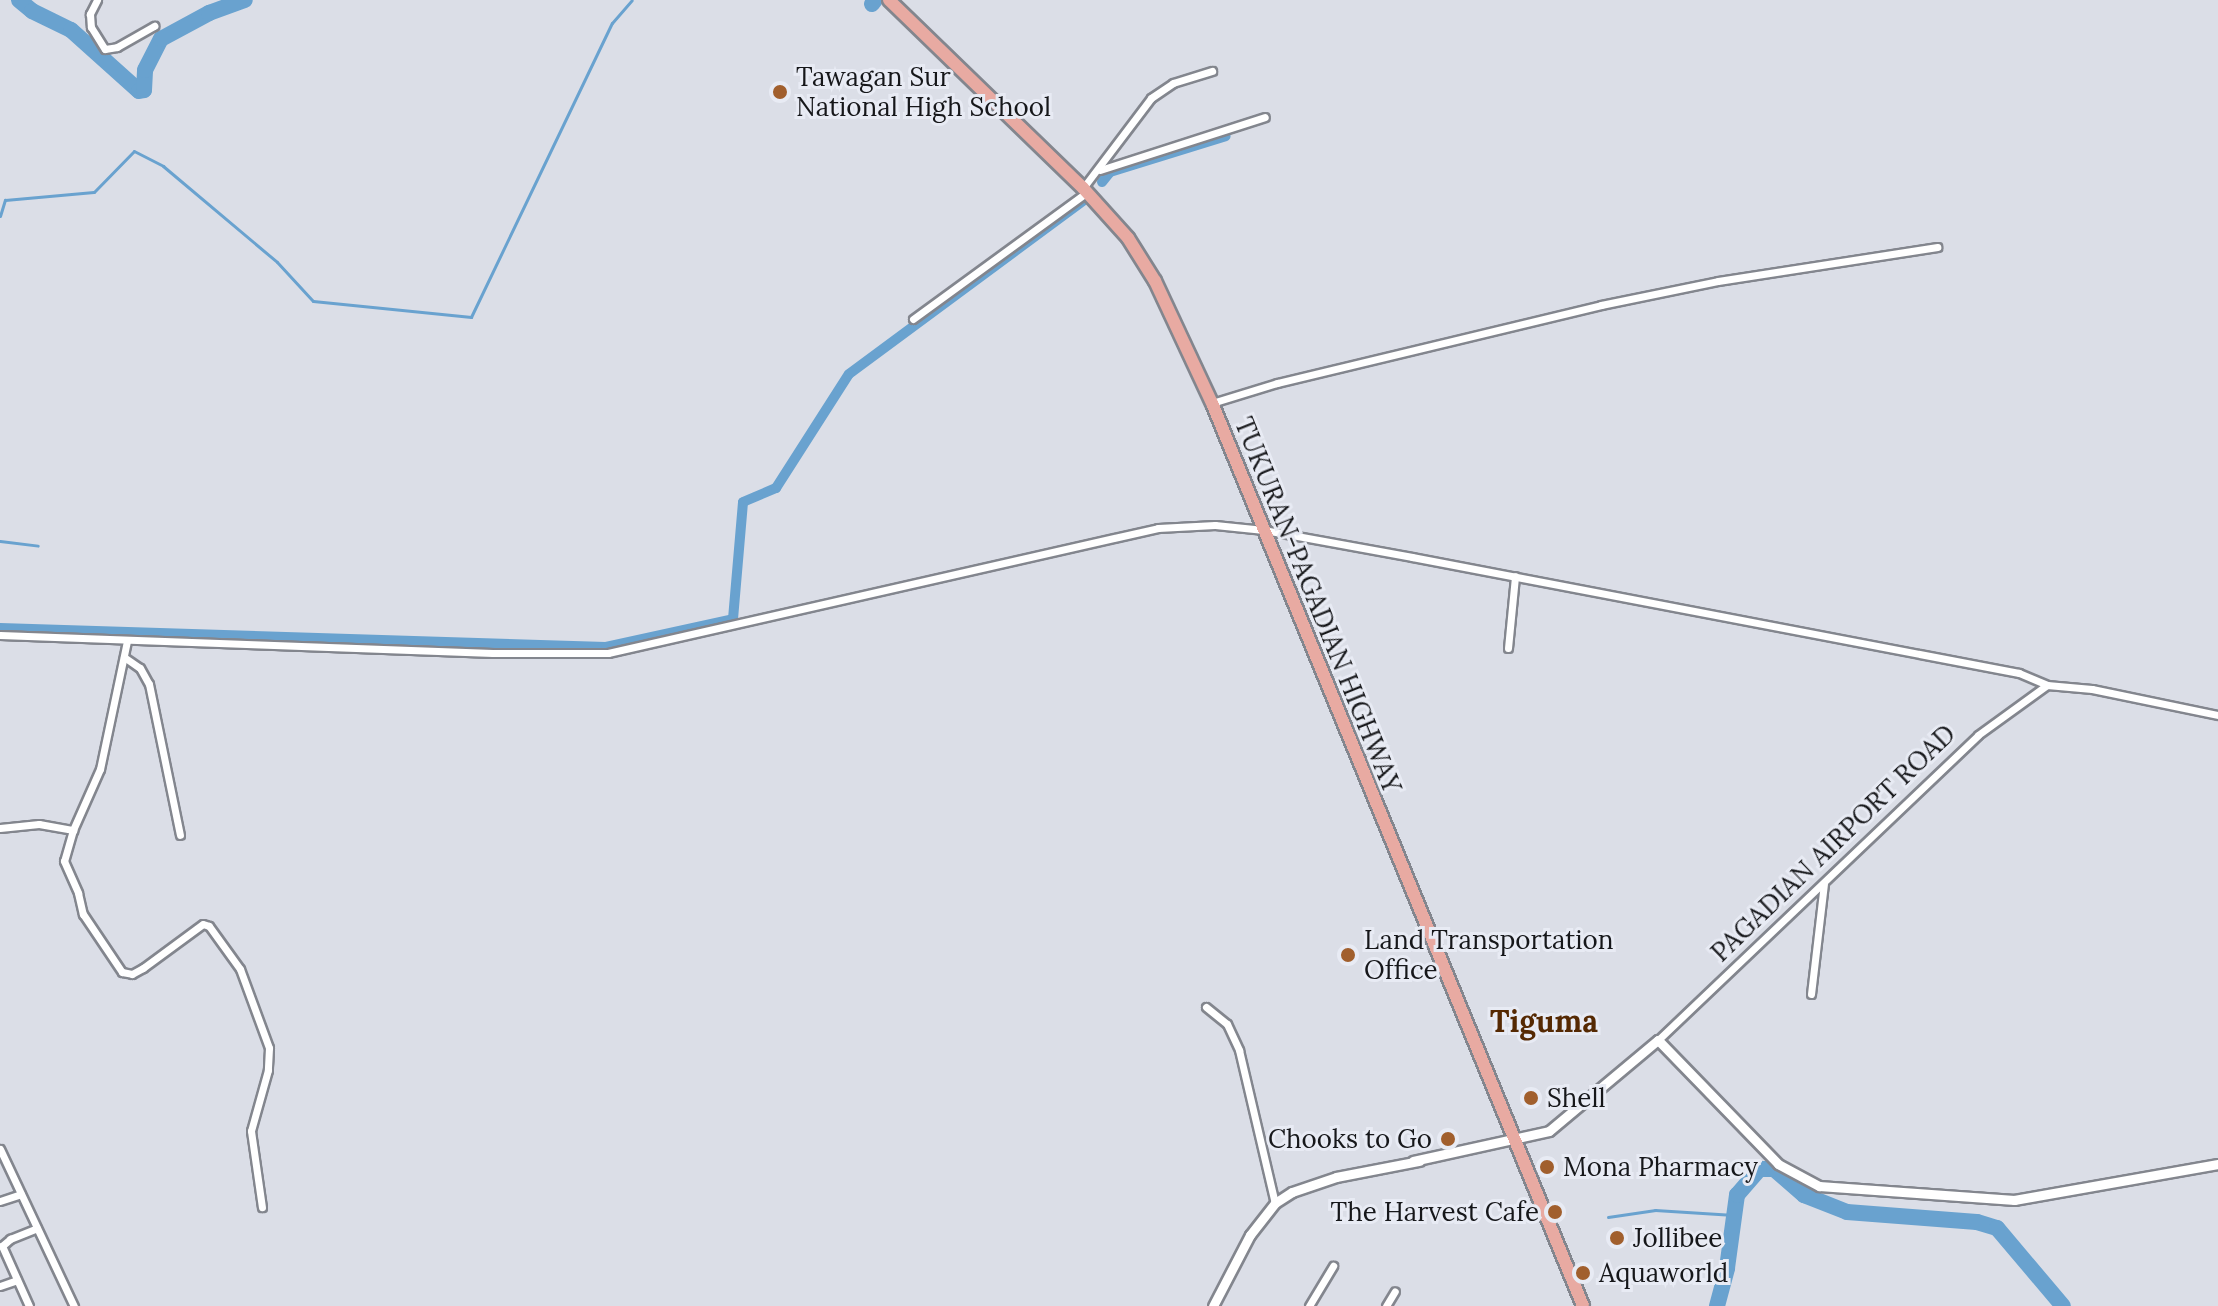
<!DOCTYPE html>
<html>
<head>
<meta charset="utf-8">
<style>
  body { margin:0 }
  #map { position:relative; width:2218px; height:1306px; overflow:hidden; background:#dbdee7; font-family:Lora,serif }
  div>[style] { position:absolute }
  .stream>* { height:3px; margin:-1.5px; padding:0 1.5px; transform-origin:1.5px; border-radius:1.5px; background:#69a2cf }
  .canal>* { height:10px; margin:-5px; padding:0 5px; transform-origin:5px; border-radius:5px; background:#69a2cf }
  .river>* { height:16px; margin:-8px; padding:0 8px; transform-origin:8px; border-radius:8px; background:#69a2cf }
  .roads { filter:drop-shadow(2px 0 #83868e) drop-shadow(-2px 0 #83868e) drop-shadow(0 2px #83868e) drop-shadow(0 -2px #83868e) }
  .minor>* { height:7px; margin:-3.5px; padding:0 3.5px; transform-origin:3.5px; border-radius:3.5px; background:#fff }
  .tertiary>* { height:9px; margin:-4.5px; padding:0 4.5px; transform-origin:4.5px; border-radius:4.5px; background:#fff }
  .trunk>* { height:12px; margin:-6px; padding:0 6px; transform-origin:6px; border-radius:6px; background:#e8aaa2 }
  .dots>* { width:22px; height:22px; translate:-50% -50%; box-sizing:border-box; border:4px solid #e8ebf4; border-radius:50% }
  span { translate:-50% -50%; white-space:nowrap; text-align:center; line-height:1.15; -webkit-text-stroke:6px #e8ebf4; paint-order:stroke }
  .poi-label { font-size:26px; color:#16171a }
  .left { translate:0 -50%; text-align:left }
  .right { translate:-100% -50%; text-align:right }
  .street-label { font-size:26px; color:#16171a }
  .quarter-label { font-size:30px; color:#552903; font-weight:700 }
</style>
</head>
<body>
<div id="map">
  <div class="stream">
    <div style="left:868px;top:0;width:6px;rotate:45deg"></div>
    <div style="left:0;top:216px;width:17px;rotate:-73deg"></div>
    <div style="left:5px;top:200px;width:89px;rotate:-5.1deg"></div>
    <div style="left:94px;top:192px;width:57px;rotate:-45.7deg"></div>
    <div style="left:134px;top:151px;width:33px;rotate:27deg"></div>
    <div style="left:163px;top:166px;width:149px;rotate:40.1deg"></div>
    <div style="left:277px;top:262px;width:53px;rotate:47.3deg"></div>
    <div style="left:313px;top:301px;width:159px;rotate:5.8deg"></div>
    <div style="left:471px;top:317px;width:326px;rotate:-64.4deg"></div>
    <div style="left:612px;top:23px;width:30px;rotate:-49deg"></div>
    <div style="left:0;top:541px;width:38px;rotate:7deg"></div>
    <div style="left:1608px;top:1217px;width:48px;rotate:-8.5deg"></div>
    <div style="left:1655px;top:1210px;width:79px;rotate:3.6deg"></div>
  </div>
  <div class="canal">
    <div style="left:1102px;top:182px;width:13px;rotate:-51deg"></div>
    <div style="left:1110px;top:172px;width:121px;rotate:-17.2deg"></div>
    <div style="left:0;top:628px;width:606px;rotate:1.8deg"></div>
    <div style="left:606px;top:647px;width:130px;rotate:-12.4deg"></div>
    <div style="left:733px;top:619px;width:117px;rotate:-85.1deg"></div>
    <div style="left:743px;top:502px;width:36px;rotate:-23deg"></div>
    <div style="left:776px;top:488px;width:135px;rotate:-57.4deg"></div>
    <div style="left:849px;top:374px;width:291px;rotate:-36.5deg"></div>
  </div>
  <div class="river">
    <div style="left:19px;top:0;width:17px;rotate:40deg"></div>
    <div style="left:32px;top:11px;width:43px;rotate:26deg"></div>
    <div style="left:71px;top:30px;width:91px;rotate:41.9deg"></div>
    <div style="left:139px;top:91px;width:5px;rotate:-11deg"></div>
    <div style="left:144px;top:90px;width:20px;rotate:-87deg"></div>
    <div style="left:145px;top:70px;width:35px;rotate:-63deg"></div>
    <div style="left:161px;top:39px;width:55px;rotate:-28.4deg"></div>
    <div style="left:209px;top:13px;width:38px;rotate:-20deg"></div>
    <div style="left:872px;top:4px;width:5px;rotate:-53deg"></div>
    <div style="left:1717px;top:1306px;width:39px;rotate:-75deg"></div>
    <div style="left:1727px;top:1268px;width:74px;rotate:-82.2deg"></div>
    <div style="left:1737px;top:1195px;width:35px;rotate:-49deg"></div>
    <div style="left:1760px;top:1169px;width:14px"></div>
    <div style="left:1774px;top:1169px;width:40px;rotate:41deg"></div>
    <div style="left:1804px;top:1195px;width:46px;rotate:21.6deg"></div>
    <div style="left:1847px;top:1212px;width:130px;rotate:4.4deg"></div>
    <div style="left:1977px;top:1222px;width:21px;rotate:17deg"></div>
    <div style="left:1997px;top:1228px;width:102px;rotate:49.8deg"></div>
  </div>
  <div class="roads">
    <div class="minor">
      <div style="left:97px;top:0;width:16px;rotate:117deg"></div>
      <div style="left:90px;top:14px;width:13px;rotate:86deg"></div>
      <div style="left:91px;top:27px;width:26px;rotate:58deg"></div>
      <div style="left:105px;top:49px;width:12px;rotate:-9deg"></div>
      <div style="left:117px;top:47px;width:43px;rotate:-29.6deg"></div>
      <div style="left:1100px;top:170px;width:173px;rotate:-17.8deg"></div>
      <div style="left:1083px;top:188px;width:113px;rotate:-52.9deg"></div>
      <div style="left:1151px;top:98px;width:27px;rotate:-34deg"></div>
      <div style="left:1173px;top:83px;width:41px;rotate:-17.1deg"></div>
      <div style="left:913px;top:319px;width:215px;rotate:-36.1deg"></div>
      <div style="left:1212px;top:403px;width:68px;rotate:-17.1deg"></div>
      <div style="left:1277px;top:383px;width:333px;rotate:-13.5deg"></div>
      <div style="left:1601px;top:305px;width:119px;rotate:-11.6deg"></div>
      <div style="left:1718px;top:281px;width:222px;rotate:-8.8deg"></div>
      <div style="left:0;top:635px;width:493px;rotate:2.1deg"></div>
      <div style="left:493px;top:653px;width:115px"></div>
      <div style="left:608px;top:653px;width:564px;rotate:-12.8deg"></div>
      <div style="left:1158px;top:528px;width:57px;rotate:-3deg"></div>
      <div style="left:1215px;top:525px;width:49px;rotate:5.8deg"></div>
      <div style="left:1264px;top:530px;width:150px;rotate:10.3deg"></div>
      <div style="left:1412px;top:557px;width:618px;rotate:10.82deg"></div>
      <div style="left:2019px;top:673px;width:30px;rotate:23deg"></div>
      <div style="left:127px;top:641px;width:131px;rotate:101.9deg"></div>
      <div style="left:100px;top:769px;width:67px;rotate:113.9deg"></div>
      <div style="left:73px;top:830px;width:32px;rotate:106deg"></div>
      <div style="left:64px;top:861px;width:35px;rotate:66deg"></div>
      <div style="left:78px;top:893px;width:22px;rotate:77deg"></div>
      <div style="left:83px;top:914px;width:70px;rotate:56.1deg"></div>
      <div style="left:122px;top:972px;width:10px;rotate:11deg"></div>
      <div style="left:132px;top:974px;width:13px;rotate:-29deg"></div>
      <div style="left:143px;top:968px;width:74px;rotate:-36.3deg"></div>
      <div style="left:203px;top:924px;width:6px;rotate:18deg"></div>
      <div style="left:209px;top:926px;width:53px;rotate:54.2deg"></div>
      <div style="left:240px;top:969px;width:84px;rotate:69.8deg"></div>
      <div style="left:269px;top:1048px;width:22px;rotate:93deg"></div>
      <div style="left:268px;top:1070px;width:63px;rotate:105.6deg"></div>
      <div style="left:251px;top:1131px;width:77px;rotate:81.8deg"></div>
      <div style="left:1508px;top:648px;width:72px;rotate:-84.4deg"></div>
      <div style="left:124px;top:657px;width:19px;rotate:35deg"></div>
      <div style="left:140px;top:668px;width:18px;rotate:61deg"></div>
      <div style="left:149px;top:684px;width:154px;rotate:78.4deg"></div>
      <div style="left:0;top:828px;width:39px;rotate:-6deg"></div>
      <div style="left:39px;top:824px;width:35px;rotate:10deg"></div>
      <div style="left:1811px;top:994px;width:111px;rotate:-83.3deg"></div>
      <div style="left:1206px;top:1007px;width:27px;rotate:39deg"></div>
      <div style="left:1227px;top:1024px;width:29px;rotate:65deg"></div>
      <div style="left:1239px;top:1050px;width:157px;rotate:76.8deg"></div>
      <div style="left:1658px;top:1040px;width:442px;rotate:-43.6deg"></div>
      <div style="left:1978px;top:735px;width:85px;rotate:-35.9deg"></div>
      <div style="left:2047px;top:685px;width:45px;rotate:5.1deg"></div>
      <div style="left:2092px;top:689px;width:129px;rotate:11.7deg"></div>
      <div style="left:0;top:1149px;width:174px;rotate:64.8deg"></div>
      <div style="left:0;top:1201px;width:22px;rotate:-18deg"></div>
      <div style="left:0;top:1286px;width:18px;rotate:-19deg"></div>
      <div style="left:29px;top:1306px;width:66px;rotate:-114.2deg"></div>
      <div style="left:2px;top:1246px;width:11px;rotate:-41deg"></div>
      <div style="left:10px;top:1239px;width:29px;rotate:-22deg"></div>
      <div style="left:1309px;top:1306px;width:47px;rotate:-59deg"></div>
      <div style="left:1386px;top:1306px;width:17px;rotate:-59deg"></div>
    </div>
    <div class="tertiary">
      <div style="left:1413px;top:1161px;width:139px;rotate:-12.4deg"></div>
      <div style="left:1549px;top:1131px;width:142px;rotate:-39.9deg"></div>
      <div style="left:1658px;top:1040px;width:173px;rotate:45.9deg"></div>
      <div style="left:1778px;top:1164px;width:47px;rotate:28.2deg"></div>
      <div style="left:1819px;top:1186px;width:196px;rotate:4.1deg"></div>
      <div style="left:2014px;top:1200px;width:207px;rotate:-10deg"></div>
      <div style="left:1213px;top:1306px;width:80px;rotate:-62.5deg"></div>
      <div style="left:1250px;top:1235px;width:41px;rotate:-52deg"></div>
      <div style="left:1275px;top:1203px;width:20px;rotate:-33deg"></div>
      <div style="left:1292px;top:1192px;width:46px;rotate:-18.8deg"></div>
      <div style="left:1336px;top:1177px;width:85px;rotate:-10.9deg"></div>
    </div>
    <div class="trunk">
      <div style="left:889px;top:0;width:270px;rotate:44.1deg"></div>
      <div style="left:1083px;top:188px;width:67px;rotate:48deg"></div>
      <div style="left:1128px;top:238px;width:51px;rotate:57.9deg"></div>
      <div style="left:1155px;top:281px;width:135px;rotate:65deg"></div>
      <div style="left:1212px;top:403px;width:976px;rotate:67.66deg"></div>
    </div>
  </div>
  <div class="dots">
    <div style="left:780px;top:92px;background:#a15f2d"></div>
    <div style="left:1348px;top:955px;background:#a15f2d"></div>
    <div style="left:1531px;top:1098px;background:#a15f2d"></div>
    <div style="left:1448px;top:1139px;background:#a15f2d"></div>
    <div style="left:1547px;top:1167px;background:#a15f2d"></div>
    <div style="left:1555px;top:1212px;background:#a15f2d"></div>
    <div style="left:1617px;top:1238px;background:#a15f2d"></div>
    <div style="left:1583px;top:1273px;background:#a15f2d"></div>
  </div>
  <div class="poi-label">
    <span class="left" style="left:796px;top:92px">Tawagan Sur<br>National High School</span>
    <span class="left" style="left:1364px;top:955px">Land Transportation<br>Office</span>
    <span class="left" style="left:1547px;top:1098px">Shell</span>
    <span class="right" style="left:1432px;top:1139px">Chooks to Go</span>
    <span class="left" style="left:1563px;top:1167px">Mona Pharmacy</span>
    <span class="right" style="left:1539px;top:1212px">The Harvest Cafe</span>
    <span class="left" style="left:1633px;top:1238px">Jollibee</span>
    <span class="left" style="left:1599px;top:1273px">Aquaworld</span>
  </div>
  <div class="street-label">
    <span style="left:1318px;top:605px;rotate:68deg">TUKURAN-PAGADIAN HIGHWAY</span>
    <span style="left:1833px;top:843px;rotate:-44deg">PAGADIAN AIRPORT ROAD</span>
  </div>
  <div class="quarter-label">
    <span style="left:1544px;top:1021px">Tiguma</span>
  </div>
</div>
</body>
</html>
